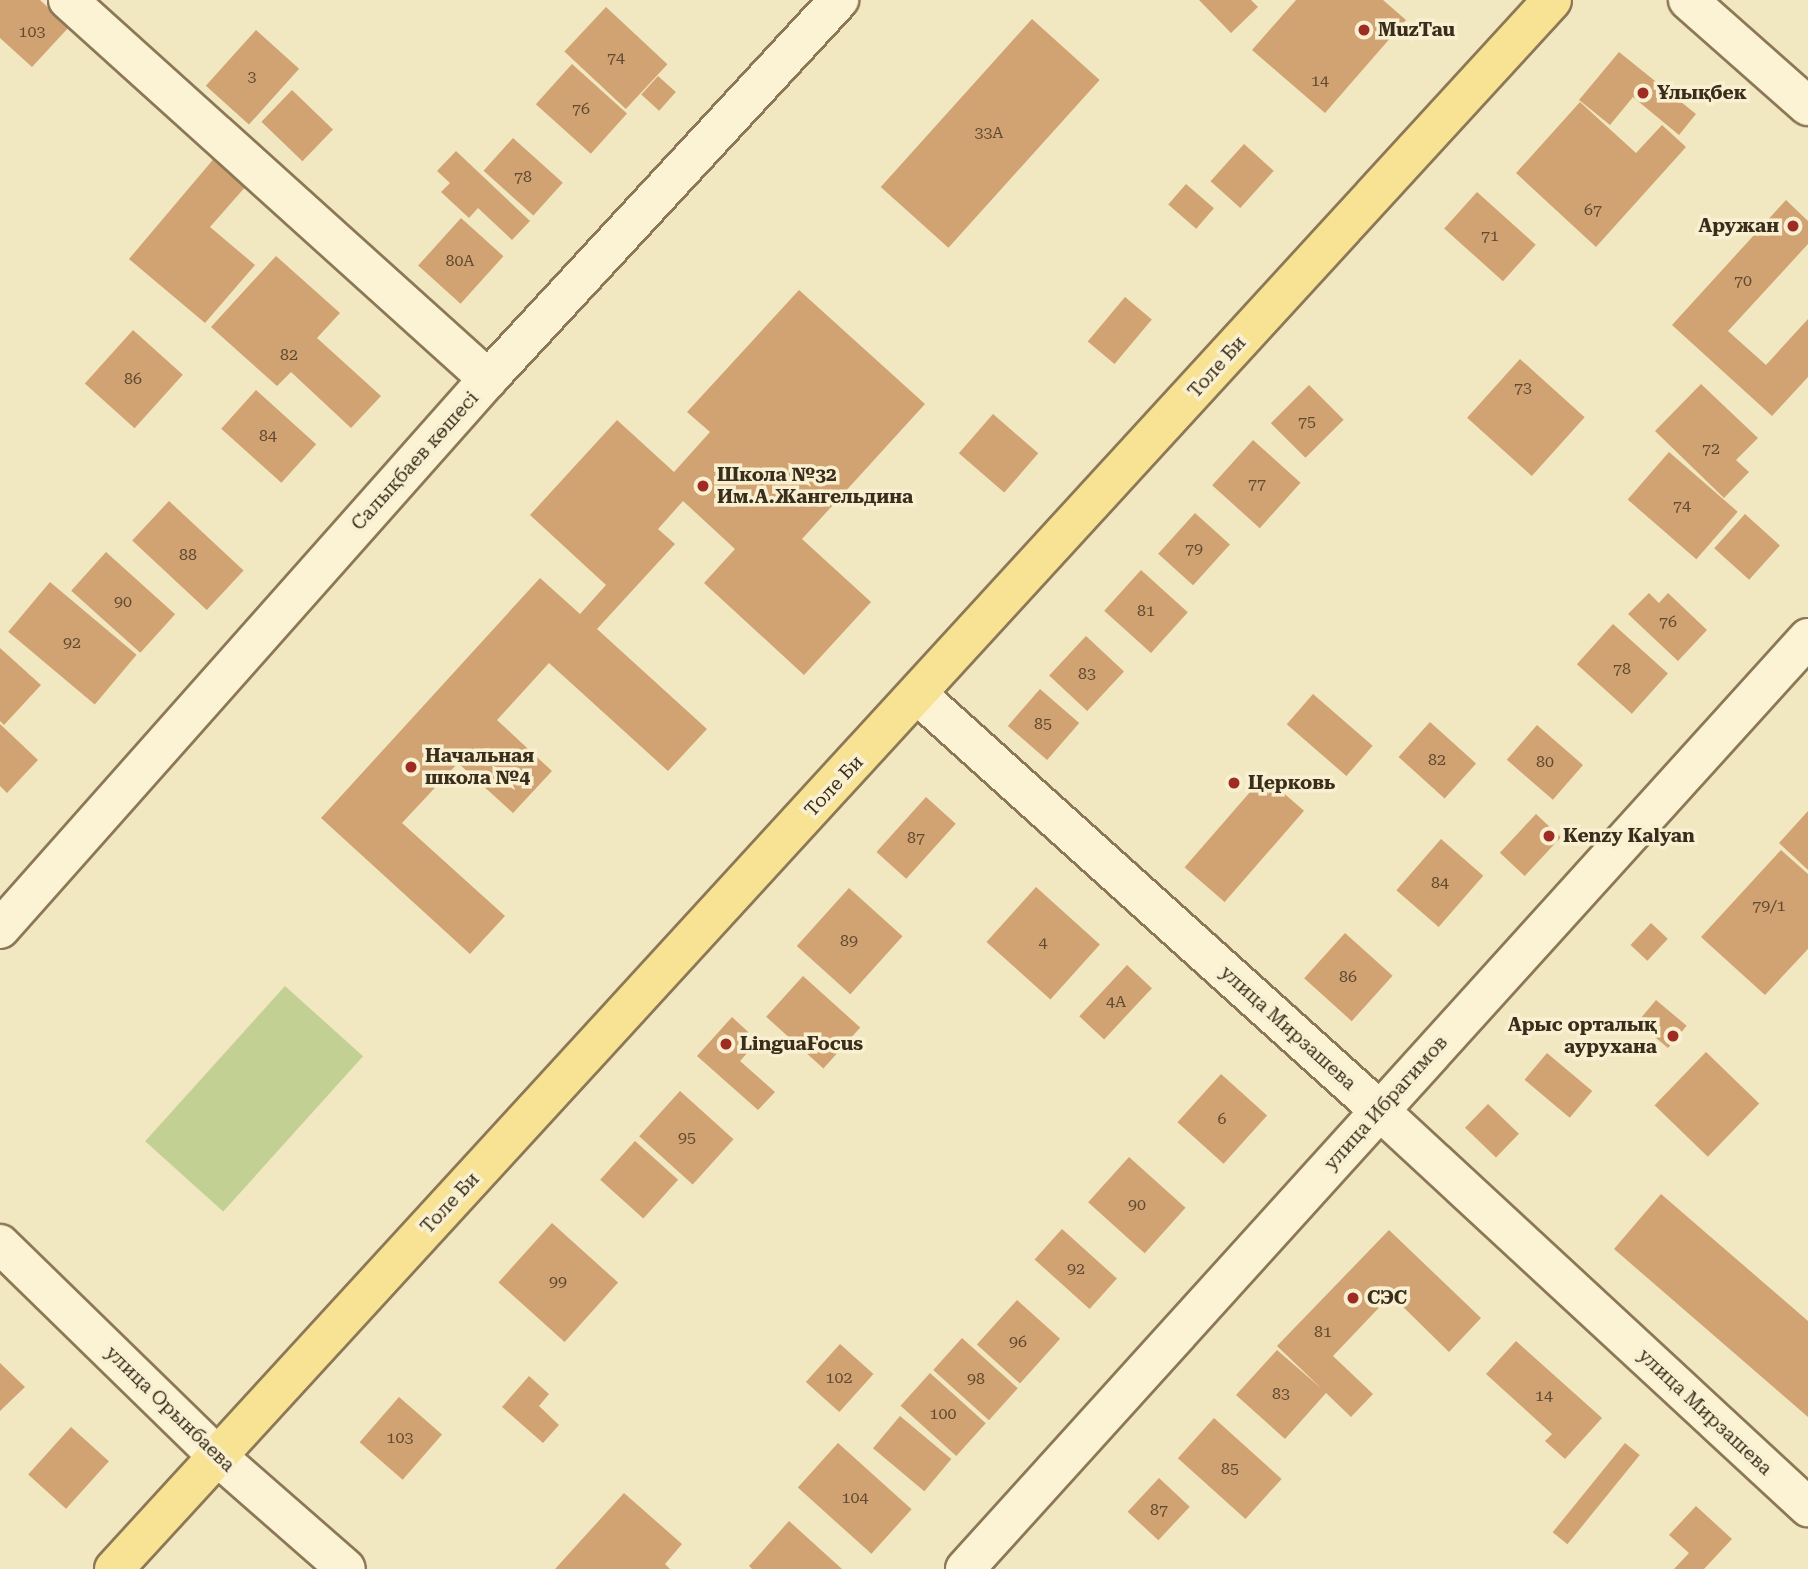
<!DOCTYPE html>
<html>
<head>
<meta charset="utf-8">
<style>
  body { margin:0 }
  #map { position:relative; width:1808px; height:1569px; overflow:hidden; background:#f1e7c0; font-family:"Roboto Serif",serif }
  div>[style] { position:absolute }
  .green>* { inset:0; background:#c3d093; transform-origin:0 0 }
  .building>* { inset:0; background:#d2a372; transform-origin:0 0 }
  .roads { filter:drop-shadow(2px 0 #8c7856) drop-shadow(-2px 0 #8c7856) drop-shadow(0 2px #8c7856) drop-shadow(0 -2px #8c7856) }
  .minor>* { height:38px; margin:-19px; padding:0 19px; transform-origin:19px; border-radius:19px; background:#fbf3d4 }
  .major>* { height:38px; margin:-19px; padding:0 19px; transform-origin:19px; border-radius:19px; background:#f8e294 }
  .dots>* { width:19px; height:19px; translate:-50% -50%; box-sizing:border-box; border:4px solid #f8f0d0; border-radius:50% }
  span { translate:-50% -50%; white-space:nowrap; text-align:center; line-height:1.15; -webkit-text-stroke:7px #f8f0d0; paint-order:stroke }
  .number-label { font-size:16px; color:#604a32 }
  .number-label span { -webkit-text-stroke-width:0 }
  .poi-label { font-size:19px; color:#3a2d1c; font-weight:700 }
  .left { translate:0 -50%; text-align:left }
  .right { translate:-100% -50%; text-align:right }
  .street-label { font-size:19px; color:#3a2d1c }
</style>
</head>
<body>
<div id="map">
  <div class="green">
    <div style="left:285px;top:986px;width:105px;height:209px;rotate:42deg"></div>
  </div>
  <div class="building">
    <div style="clip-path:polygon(0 0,40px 0,69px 27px,32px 67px,0 38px)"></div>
    <div style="clip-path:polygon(1199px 0,1251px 0,1258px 7px,1231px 33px)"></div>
    <div style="clip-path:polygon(1296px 0,1383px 0,1406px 20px,1325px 113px,1252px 50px)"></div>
    <div style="left:606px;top:7px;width:84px;height:61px;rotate:43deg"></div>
    <div style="left:1032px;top:19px;width:91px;height:226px;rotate:42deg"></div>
    <div style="left:256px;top:30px;width:58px;height:75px;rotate:42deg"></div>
    <div style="clip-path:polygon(1619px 52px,1696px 114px,1679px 135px,1633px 97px,1610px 125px,1579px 100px)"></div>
    <div style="left:572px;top:64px;width:74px;height:54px;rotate:42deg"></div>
    <div style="left:658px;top:76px;width:24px;height:25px;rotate:42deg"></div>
    <div style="left:292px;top:90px;width:57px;height:44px;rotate:44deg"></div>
    <div style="clip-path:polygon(1580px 102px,1636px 153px,1662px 125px,1686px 147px,1596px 247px,1516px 173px)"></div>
    <div style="left:513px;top:138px;width:67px;height:44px;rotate:42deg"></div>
    <div style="left:1244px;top:144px;width:40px;height:50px;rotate:42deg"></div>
    <div style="clip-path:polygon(222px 149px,254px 177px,210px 227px,255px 265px,205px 323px,129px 259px)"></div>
    <div style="clip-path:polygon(456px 151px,530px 221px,512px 240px,478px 208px,469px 218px,441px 192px,450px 183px,437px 171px)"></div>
    <div style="left:1186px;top:184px;width:37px;height:27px;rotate:41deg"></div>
    <div style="left:1477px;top:192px;width:79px;height:49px;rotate:42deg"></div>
    <div style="clip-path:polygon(1786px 200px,1808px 221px,1808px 244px,1728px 331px,1766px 365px,1808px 319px,1808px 377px,1772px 416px,1672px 325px)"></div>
    <div style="left:461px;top:218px;width:57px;height:64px;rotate:42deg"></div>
    <div style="clip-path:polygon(276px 256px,340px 313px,317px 338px,381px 396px,351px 428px,291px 372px,277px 386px,211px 327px)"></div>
    <div style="clip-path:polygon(799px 290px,925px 404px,802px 539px,871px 602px,804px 675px,704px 583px,735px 549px,683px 501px,658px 529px,675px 544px,597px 629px,707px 729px,668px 771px,549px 663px,497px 720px,552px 771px,513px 813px,458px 763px,402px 823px,505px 916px,470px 954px,321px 818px,540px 578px,580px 614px,606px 585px,530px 515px,617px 420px,674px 472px,710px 432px,687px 412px)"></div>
    <div style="left:1125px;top:297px;width:35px;height:58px;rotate:40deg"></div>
    <div style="left:133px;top:330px;width:67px;height:72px;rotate:42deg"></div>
    <div style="left:1520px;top:359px;width:87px;height:79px;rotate:42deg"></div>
    <div style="clip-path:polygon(1701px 384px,1758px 438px,1736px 460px,1749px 472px,1724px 498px,1655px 431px)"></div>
    <div style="left:1309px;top:385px;width:49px;height:54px;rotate:45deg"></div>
    <div style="left:256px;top:390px;width:81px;height:52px;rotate:42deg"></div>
    <div style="left:993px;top:414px;width:60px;height:52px;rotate:41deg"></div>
    <div style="left:1253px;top:440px;width:64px;height:61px;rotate:42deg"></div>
    <div style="left:1669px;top:452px;width:91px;height:63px;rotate:41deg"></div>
    <div style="left:169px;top:501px;width:102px;height:54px;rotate:43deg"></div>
    <div style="left:1195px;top:513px;width:47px;height:55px;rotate:42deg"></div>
    <div style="left:1745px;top:514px;width:47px;height:46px;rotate:42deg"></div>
    <div style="left:106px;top:552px;width:93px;height:52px;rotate:42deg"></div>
    <div style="left:1141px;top:570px;width:63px;height:55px;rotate:42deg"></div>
    <div style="left:50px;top:582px;width:113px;height:65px;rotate:40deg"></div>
    <div style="clip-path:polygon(1649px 593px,1659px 603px,1668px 593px,1707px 630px,1678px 661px,1628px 614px)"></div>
    <div style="left:1613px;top:624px;width:74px;height:54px;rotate:42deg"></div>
    <div style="left:1086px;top:636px;width:52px;height:54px;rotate:43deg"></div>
    <div style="clip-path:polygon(0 648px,41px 685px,4px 725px,0 721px)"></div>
    <div style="left:1040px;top:689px;width:52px;height:49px;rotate:41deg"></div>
    <div style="left:1313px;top:694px;width:79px;height:40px;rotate:41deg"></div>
    <div style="left:1430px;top:722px;width:62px;height:47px;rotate:42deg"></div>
    <div style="clip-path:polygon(0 724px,38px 760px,7px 793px,0 786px)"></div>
    <div style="left:1537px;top:725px;width:61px;height:46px;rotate:41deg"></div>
    <div style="left:1264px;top:776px;width:53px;height:121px;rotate:41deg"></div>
    <div style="left:926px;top:797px;width:40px;height:74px;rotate:42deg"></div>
    <div style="clip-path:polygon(1808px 811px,1808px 870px,1779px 843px)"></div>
    <div style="left:1536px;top:814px;width:34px;height:53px;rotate:43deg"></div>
    <div style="left:1441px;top:839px;width:56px;height:68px;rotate:41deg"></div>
    <div style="clip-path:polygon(1781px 850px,1808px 874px,1808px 949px,1765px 995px,1701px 937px)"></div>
    <div style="left:1036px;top:887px;width:86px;height:74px;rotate:42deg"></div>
    <div style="left:849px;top:888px;width:72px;height:78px;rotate:42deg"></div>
    <div style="left:1651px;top:923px;width:23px;height:30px;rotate:43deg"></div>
    <div style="left:1345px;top:933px;width:64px;height:61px;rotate:42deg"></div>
    <div style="left:1127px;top:965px;width:34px;height:70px;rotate:43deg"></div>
    <div style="left:803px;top:976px;width:77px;height:55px;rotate:42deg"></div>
    <div style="left:1656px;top:1000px;width:40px;height:29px;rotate:40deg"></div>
    <div style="clip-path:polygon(732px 1017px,758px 1041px,740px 1061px,775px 1092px,758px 1110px,697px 1056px)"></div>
    <div style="left:1706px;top:1052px;width:74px;height:74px;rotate:44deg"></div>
    <div style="left:1547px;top:1053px;width:59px;height:35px;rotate:40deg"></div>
    <div style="left:1221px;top:1074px;width:62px;height:65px;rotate:42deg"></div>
    <div style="left:680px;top:1091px;width:72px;height:61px;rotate:42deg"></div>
    <div style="left:1488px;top:1104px;width:43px;height:33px;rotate:44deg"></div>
    <div style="left:635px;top:1141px;width:58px;height:52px;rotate:42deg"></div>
    <div style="left:1129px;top:1157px;width:76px;height:61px;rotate:42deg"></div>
    <div style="clip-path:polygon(1661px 1194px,1808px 1321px,1808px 1417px,1614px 1249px)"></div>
    <div style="left:552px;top:1223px;width:89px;height:80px;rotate:42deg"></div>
    <div style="left:1062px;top:1229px;width:74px;height:41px;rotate:42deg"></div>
    <div style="clip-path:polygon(1389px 1230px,1481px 1318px,1449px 1352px,1391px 1295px,1333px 1356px,1373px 1394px,1351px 1417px,1326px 1393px,1285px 1439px,1236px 1395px,1277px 1350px,1322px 1389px,1277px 1346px)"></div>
    <div style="left:1017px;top:1300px;width:58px;height:60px;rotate:42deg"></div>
    <div style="left:962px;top:1338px;width:75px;height:43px;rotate:42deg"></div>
    <div style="clip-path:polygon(1516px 1341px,1602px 1418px,1565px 1459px,1545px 1441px,1552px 1434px,1486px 1374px)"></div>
    <div style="left:840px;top:1344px;width:45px;height:51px;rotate:42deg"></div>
    <div style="clip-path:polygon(0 1363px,25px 1387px,0 1411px)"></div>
    <div style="left:930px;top:1373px;width:75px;height:44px;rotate:42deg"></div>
    <div style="clip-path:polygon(529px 1376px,549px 1394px,539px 1406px,559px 1425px,543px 1443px,502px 1407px)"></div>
    <div style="left:399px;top:1397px;width:57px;height:60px;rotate:41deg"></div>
    <div style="left:900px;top:1416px;width:67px;height:42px;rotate:40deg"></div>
    <div style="left:1214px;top:1418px;width:91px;height:54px;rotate:42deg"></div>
    <div style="left:71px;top:1427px;width:51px;height:64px;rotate:42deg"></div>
    <div style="left:838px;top:1443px;width:99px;height:60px;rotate:42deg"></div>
    <div style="left:1625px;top:1443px;width:19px;height:115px;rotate:39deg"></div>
    <div style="left:1159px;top:1478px;width:42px;height:46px;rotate:43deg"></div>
    <div style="clip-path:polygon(624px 1493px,682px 1544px,665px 1564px,670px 1569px,555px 1569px)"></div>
    <div style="clip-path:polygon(1696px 1506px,1732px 1539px,1704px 1569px,1674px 1569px,1689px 1553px,1669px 1535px)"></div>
    <div style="clip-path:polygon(789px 1521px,842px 1569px,752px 1569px,749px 1566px)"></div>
  </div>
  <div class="roads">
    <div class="minor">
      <div style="left:68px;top:0;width:566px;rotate:42.06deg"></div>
      <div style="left:1688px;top:0;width:160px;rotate:41.5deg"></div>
      <div style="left:918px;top:695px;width:620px;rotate:41.99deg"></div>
      <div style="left:1379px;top:1110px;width:585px;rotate:42.78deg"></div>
      <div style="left:0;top:929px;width:735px;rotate:-48.42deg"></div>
      <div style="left:488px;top:379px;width:517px;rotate:-47.2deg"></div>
      <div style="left:0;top:1244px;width:303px;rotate:44.3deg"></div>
      <div style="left:217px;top:1456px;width:171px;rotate:41.2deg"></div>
      <div style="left:965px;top:1569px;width:1256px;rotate:-47.84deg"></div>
    </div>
    <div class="major">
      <div style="left:114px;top:1569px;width:2128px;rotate:-47.49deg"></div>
    </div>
  </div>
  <div class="dots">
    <div style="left:1364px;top:30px;background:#9f2c22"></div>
    <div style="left:1643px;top:93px;background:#9f2c22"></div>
    <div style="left:1793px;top:226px;background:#9f2c22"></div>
    <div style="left:703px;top:486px;background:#9f2c22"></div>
    <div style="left:411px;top:767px;background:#9f2c22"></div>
    <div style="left:1234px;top:783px;background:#9f2c22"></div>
    <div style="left:1549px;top:836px;background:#9f2c22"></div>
    <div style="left:1673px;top:1036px;background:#9f2c22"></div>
    <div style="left:726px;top:1044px;background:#9f2c22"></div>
    <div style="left:1353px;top:1298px;background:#9f2c22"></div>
  </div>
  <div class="number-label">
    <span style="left:32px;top:32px">103</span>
    <span style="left:616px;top:58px">74</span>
    <span style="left:252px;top:77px">3</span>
    <span style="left:1320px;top:81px">14</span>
    <span style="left:581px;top:109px">76</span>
    <span style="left:989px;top:133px">33А</span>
    <span style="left:523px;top:177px">78</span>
    <span style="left:1593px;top:210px">67</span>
    <span style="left:1490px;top:236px">71</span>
    <span style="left:460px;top:261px">80А</span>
    <span style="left:1743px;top:281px">70</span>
    <span style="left:289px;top:355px">82</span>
    <span style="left:133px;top:379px">86</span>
    <span style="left:1523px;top:388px">73</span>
    <span style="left:1307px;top:422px">75</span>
    <span style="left:268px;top:436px">84</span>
    <span style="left:1711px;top:449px">72</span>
    <span style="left:1257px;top:484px">77</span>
    <span style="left:1682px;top:506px">74</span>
    <span style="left:1194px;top:549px">79</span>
    <span style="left:188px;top:555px">88</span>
    <span style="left:123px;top:602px">90</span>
    <span style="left:1146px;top:611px">81</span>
    <span style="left:1668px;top:622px">76</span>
    <span style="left:72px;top:643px">92</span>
    <span style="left:1622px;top:669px">78</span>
    <span style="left:1087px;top:674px">83</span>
    <span style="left:1043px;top:724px">85</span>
    <span style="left:1437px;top:760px">82</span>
    <span style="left:1545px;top:762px">80</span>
    <span style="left:916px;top:838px">87</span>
    <span style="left:1440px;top:883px">84</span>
    <span style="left:1769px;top:906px">79/1</span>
    <span style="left:849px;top:941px">89</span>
    <span style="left:1043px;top:943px">4</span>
    <span style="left:1348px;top:977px">86</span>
    <span style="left:1116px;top:1002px">4А</span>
    <span style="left:1222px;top:1119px">6</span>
    <span style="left:687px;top:1138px">95</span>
    <span style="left:1137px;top:1205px">90</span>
    <span style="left:1076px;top:1269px">92</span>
    <span style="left:558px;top:1282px">99</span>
    <span style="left:1323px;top:1332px">81</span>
    <span style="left:1018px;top:1342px">96</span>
    <span style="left:839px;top:1378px">102</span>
    <span style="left:976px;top:1379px">98</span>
    <span style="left:1281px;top:1394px">83</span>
    <span style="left:1544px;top:1396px">14</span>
    <span style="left:943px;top:1414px">100</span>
    <span style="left:400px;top:1438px">103</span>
    <span style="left:1230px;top:1469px">85</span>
    <span style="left:855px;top:1498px">104</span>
    <span style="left:1159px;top:1510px">87</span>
  </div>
  <div class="poi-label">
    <span class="left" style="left:1378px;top:30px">MuzTau</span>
    <span class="left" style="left:1657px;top:93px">Ұлықбек</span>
    <span class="right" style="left:1779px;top:226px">Аружан</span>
    <span class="left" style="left:717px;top:486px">Школа №32<br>Им.А.Жангельдина</span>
    <span class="left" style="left:425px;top:767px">Начальная<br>школа №4</span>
    <span class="left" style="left:1248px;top:783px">Церковь</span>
    <span class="left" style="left:1563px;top:836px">Kenzy Kalyan</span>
    <span class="right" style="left:1657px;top:1036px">Арыс орталық<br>аурухана</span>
    <span class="left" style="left:740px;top:1044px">LinguaFocus</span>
    <span class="left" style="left:1367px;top:1298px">СЭС</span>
  </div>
  <div class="street-label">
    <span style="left:1217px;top:367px;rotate:-48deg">Толе Би</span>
    <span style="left:415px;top:461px;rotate:-48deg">Салықбаев көшесі</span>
    <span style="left:834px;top:786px;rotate:-47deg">Толе Би</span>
    <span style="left:1288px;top:1028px;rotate:42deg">улица Мирзашева</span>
    <span style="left:1386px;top:1103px;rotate:-48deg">улица Ибрагимов</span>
    <span style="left:450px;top:1203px;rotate:-47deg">Толе Би</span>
    <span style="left:170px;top:1409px;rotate:44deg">улица Орынбаева</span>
    <span style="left:1705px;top:1412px;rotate:43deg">улица Мирзашева</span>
  </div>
</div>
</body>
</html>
